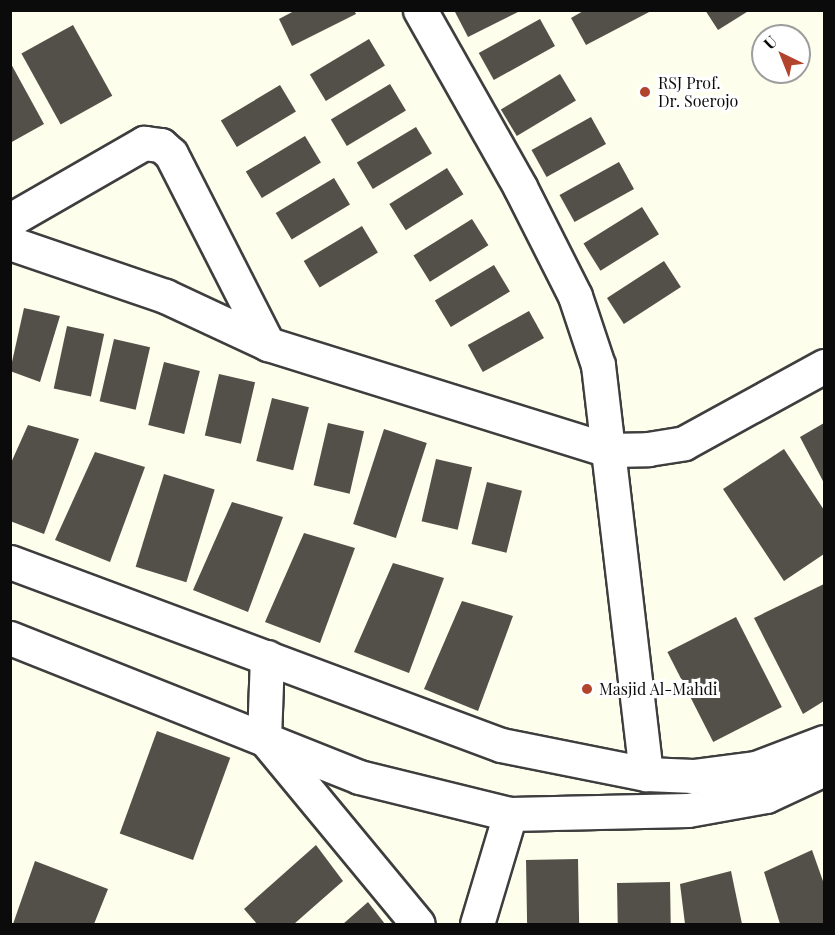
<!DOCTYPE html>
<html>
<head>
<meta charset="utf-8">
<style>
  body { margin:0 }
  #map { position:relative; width:835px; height:935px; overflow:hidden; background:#fdfeeb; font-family:"Playfair Display",serif }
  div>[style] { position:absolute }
  .building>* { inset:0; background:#534f49; transform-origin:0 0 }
  .roads { filter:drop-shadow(2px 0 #3e3e3e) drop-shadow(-2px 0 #3e3e3e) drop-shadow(0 2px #3e3e3e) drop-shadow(0 -2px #3e3e3e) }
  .minor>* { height:33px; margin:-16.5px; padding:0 16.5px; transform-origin:16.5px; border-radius:16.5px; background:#fff }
  .tertiary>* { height:33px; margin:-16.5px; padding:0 16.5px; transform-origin:16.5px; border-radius:16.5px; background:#fff }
  .dots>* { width:16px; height:16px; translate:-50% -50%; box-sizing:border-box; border:3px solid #fff; border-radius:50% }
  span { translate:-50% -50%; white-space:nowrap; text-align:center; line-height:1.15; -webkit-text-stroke:6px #fff; paint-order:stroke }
  .poi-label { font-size:16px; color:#0b0b0b }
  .left { translate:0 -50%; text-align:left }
  .frame { position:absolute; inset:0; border:12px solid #0b0b0b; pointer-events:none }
  .north { position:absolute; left:751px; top:24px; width:60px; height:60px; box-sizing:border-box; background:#fff; border:2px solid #9d9d9d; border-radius:50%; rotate:317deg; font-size:16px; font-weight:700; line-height:24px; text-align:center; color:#0b0b0b }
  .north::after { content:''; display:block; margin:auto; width:21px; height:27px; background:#b2432d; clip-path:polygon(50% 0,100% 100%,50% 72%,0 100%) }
</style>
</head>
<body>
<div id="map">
  <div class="building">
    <div style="clip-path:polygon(296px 10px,354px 10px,356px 14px,292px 46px,279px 19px)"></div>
    <div style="clip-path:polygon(454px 10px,522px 10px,468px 37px)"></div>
    <div style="clip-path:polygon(585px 10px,653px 10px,586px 45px,571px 18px)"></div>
    <div style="clip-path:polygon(705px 10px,750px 10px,718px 30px)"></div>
    <div style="left:540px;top:19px;width:31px;height:70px;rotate:61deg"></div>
    <div style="left:73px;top:25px;width:81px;height:59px;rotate:61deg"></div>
    <div style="left:369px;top:39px;width:31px;height:69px;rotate:59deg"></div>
    <div style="clip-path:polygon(10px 62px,44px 124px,10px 143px)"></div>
    <div style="left:560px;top:74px;width:31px;height:69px;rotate:59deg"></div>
    <div style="left:390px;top:84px;width:31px;height:69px;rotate:59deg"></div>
    <div style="left:280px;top:85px;width:31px;height:69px;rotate:59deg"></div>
    <div style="left:591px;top:117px;width:31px;height:68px;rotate:61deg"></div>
    <div style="left:416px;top:127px;width:31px;height:69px;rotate:59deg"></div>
    <div style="left:305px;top:136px;width:31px;height:69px;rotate:59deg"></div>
    <div style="left:619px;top:162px;width:31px;height:68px;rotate:61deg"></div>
    <div style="left:447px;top:168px;width:31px;height:68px;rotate:58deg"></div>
    <div style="left:334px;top:178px;width:31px;height:68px;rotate:59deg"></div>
    <div style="left:642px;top:207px;width:32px;height:69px;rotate:58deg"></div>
    <div style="left:472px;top:219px;width:31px;height:69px;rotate:58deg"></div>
    <div style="left:362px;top:226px;width:31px;height:68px;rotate:59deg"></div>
    <div style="left:664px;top:261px;width:31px;height:68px;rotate:57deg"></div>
    <div style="left:494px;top:265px;width:31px;height:69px;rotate:59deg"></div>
    <div style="clip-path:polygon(24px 308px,60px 316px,40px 382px,10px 371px)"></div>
    <div style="left:529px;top:311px;width:31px;height:70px;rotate:61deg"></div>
    <div style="left:67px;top:326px;width:38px;height:64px;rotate:12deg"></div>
    <div style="left:114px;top:339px;width:37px;height:64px;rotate:13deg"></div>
    <div style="left:164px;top:362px;width:37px;height:65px;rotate:14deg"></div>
    <div style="left:219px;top:374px;width:37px;height:63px;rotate:13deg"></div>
    <div style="left:272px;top:398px;width:38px;height:65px;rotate:14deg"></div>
    <div style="left:328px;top:423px;width:37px;height:64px;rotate:13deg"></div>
    <div style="clip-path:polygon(824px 423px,824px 483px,800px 437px)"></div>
    <div style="clip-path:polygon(28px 425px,79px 439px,44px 534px,10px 521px,10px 465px)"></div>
    <div style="left:384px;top:429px;width:45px;height:100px;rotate:18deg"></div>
    <div style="clip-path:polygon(784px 449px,824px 510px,824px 554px,784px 581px,723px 489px)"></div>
    <div style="clip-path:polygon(95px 452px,145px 467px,110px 562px,55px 540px)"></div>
    <div style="left:436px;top:459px;width:37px;height:64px;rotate:13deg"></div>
    <div style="left:164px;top:474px;width:53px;height:97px;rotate:17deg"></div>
    <div style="left:487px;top:482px;width:36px;height:64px;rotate:14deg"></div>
    <div style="clip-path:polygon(232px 502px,283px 517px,248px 612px,193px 590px)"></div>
    <div style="clip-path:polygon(304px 533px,355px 548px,320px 643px,265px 622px)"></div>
    <div style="clip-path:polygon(393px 563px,444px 578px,409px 673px,354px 652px)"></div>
    <div style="clip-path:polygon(824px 584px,824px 701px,803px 714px,754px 618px)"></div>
    <div style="clip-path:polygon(462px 601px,513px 616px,478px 711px,424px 689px)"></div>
    <div style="left:736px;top:617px;width:101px;height:77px;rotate:63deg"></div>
    <div style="left:157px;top:731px;width:78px;height:109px;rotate:20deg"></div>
    <div style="clip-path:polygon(316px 845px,343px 881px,294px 924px,257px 924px,244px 909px)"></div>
    <div style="clip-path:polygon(812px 850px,824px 884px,824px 924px,780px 924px,764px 872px)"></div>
    <div style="left:578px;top:859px;width:65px;height:52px;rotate:89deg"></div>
    <div style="clip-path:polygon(35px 861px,108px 889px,94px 924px,13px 924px)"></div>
    <div style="clip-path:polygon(731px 871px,742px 924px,685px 924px,680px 884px)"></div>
    <div style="left:670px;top:882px;width:42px;height:53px;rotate:89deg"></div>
    <div style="clip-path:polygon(368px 902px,385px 924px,343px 924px)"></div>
  </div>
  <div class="roads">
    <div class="minor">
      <div style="left:420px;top:10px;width:203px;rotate:60.5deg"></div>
      <div style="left:520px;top:187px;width:122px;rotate:63.2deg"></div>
      <div style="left:575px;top:296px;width:73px;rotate:71.6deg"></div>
      <div style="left:598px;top:365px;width:412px;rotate:83.3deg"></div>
      <div style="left:10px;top:220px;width:155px;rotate:-29.9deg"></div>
      <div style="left:144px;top:143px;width:17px;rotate:7deg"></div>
      <div style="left:161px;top:145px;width:13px;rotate:42deg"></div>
      <div style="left:171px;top:154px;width:213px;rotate:63deg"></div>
      <div style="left:10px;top:243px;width:164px;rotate:18.9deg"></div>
      <div style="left:165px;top:296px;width:114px;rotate:25deg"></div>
      <div style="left:268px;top:344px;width:357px;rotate:17.3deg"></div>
      <div style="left:609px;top:450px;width:39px;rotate:-1deg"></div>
      <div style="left:648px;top:449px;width:36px;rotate:-9deg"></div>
      <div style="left:684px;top:443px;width:160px;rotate:-28.8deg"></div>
      <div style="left:267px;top:657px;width:81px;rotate:92.1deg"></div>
      <div style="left:264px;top:738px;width:241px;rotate:50.4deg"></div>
      <div style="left:477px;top:924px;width:115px;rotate:-73.3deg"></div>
    </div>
    <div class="tertiary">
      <div style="left:10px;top:562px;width:524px;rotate:20.44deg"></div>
      <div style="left:501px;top:745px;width:148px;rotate:11.3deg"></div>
      <div style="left:646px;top:774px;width:47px;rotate:2.4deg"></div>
      <div style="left:693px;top:776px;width:64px;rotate:-7.2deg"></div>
      <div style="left:756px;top:768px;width:73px;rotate:-20.9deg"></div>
      <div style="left:10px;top:638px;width:376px;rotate:21.7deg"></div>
      <div style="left:359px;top:777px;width:155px;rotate:13.8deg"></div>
      <div style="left:510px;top:814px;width:178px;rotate:-1.3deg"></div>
      <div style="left:688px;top:810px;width:79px;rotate:-10.2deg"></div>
      <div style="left:766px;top:796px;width:64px;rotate:-25deg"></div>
    </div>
  </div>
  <div class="dots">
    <div style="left:645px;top:92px;background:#b2432d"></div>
    <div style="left:587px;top:689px;background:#b2432d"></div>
  </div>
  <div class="poi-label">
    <span class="left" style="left:658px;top:92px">RSJ Prof.<br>Dr. Soerojo</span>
    <span class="left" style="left:599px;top:689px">Masjid Al-Mahdi</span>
  </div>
  <div class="frame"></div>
  <div class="north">U</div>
</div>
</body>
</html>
